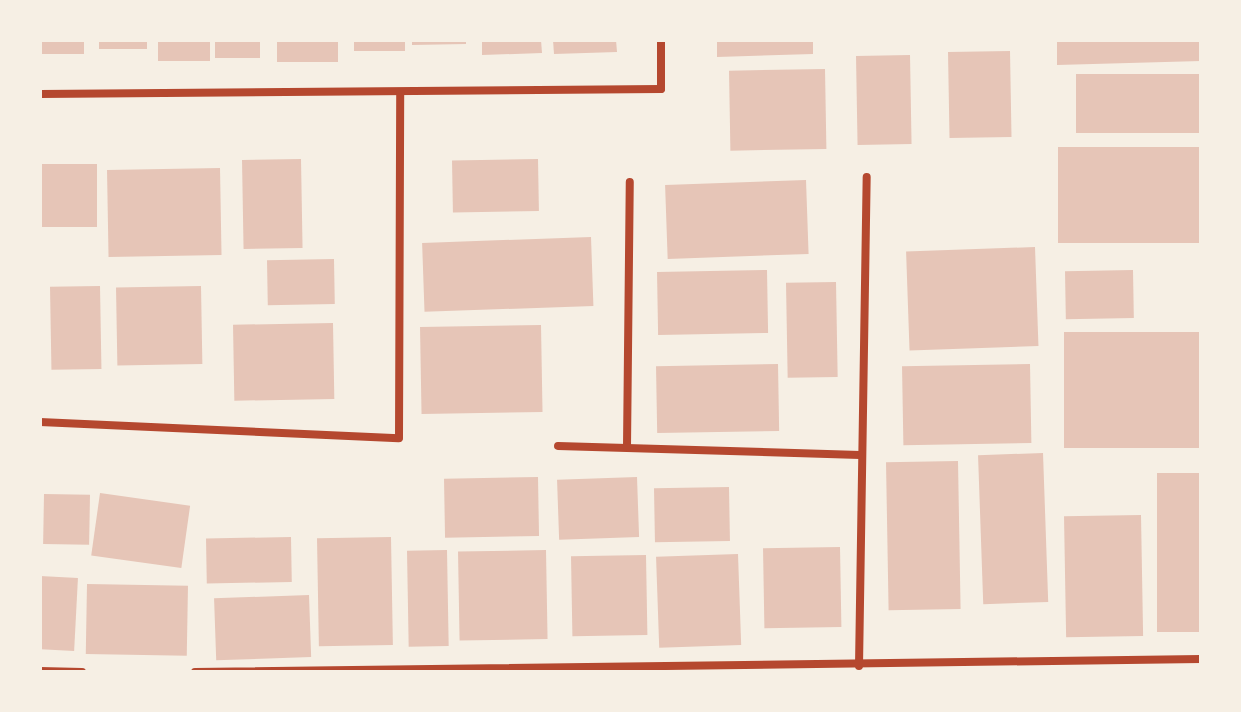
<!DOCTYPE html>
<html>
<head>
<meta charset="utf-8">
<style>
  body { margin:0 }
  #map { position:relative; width:1241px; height:712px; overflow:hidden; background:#f6efe4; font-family:"Titillium Web",sans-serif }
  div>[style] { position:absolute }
  .building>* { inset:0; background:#e6c5b7; transform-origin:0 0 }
  .minor>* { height:8px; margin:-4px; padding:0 4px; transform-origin:4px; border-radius:4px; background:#b5482f }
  span { translate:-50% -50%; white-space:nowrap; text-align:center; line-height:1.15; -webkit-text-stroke:8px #f6efe4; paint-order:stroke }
  .frame { position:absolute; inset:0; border:42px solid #f6efe4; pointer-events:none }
</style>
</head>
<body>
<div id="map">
  <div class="building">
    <div style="left:40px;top:40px;width:44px;height:14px"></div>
    <div style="left:99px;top:40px;width:48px;height:9px"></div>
    <div style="left:158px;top:40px;width:52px;height:21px"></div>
    <div style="left:215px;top:40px;width:45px;height:18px"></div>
    <div style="left:277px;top:40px;width:61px;height:22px"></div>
    <div style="left:354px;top:40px;width:51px;height:11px"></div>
    <div style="clip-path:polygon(412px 40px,466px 40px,466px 44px,412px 45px)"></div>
    <div style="clip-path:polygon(482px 40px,541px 40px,542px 53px,482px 55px)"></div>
    <div style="clip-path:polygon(553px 40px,616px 40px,617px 52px,554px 54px)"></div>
    <div style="clip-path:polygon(717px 40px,813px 40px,813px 54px,717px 57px)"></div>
    <div style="clip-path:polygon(1057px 40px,1201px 40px,1201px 61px,1057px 65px)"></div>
    <div style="left:1010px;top:51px;width:86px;height:62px;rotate:89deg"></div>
    <div style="left:910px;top:55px;width:89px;height:54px;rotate:89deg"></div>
    <div style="left:825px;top:69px;width:80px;height:96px;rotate:89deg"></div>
    <div style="left:1201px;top:74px;width:59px;height:125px;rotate:90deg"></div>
    <div style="left:1201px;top:147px;width:96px;height:143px;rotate:90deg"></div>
    <div style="left:301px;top:159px;width:89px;height:59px;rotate:89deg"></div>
    <div style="left:538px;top:159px;width:52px;height:86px;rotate:89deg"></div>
    <div style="left:97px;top:164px;width:63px;height:57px;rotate:90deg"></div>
    <div style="left:220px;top:168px;width:87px;height:113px;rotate:89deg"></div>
    <div style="left:806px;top:180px;width:74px;height:141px;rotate:88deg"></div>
    <div style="left:591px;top:237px;width:69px;height:169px;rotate:88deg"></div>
    <div style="left:1035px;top:247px;width:99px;height:129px;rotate:88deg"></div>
    <div style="left:334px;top:259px;width:45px;height:67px;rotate:89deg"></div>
    <div style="left:767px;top:270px;width:63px;height:110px;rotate:89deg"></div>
    <div style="left:1133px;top:270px;width:48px;height:68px;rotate:89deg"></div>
    <div style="left:836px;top:282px;width:95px;height:50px;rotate:89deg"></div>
    <div style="left:100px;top:286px;width:83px;height:50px;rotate:89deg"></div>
    <div style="left:201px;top:286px;width:78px;height:85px;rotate:89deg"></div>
    <div style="left:333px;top:323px;width:76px;height:100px;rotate:89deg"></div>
    <div style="left:541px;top:325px;width:87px;height:121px;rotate:89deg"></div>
    <div style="left:1201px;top:332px;width:116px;height:137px;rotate:90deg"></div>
    <div style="left:778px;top:364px;width:67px;height:122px;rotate:89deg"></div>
    <div style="left:1030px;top:364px;width:79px;height:128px;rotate:89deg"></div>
    <div style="left:1043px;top:453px;width:149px;height:65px;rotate:88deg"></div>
    <div style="left:958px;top:461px;width:148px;height:72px;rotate:89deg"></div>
    <div style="left:1201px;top:473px;width:159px;height:44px;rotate:90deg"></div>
    <div style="left:538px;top:477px;width:59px;height:94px;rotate:89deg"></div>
    <div style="left:637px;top:477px;width:60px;height:80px;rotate:88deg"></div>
    <div style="left:729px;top:487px;width:54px;height:75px;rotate:89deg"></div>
    <div style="left:100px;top:493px;width:91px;height:63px;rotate:8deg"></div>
    <div style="left:44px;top:494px;width:46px;height:50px;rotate:1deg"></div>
    <div style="left:1141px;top:515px;width:121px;height:77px;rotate:89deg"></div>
    <div style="left:291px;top:537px;width:45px;height:85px;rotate:89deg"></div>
    <div style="left:391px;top:537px;width:108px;height:74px;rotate:89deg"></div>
    <div style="left:840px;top:547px;width:80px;height:77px;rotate:89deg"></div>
    <div style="left:447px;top:550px;width:96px;height:40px;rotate:89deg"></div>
    <div style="left:546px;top:550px;width:89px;height:88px;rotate:89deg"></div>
    <div style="left:738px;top:554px;width:91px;height:82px;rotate:88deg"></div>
    <div style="left:646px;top:555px;width:80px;height:75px;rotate:89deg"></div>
    <div style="left:40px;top:576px;width:38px;height:73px;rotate:3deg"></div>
    <div style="left:87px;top:584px;width:101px;height:70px;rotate:1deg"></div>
    <div style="left:309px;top:595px;width:62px;height:95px;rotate:88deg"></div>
  </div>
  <div class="minor">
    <div style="left:40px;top:94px;width:621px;rotate:-0.46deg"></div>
    <div style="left:661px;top:89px;width:49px;rotate:-90deg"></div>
    <div style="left:40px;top:422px;width:359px;rotate:2.6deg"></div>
    <div style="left:399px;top:438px;width:346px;rotate:-89.8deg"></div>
    <div style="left:558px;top:446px;width:302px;rotate:1.7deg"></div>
    <div style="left:627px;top:447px;width:265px;rotate:-89.4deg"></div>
    <div style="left:859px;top:666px;width:489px;rotate:-89.1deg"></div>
    <div style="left:40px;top:671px;width:42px;rotate:1.4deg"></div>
    <div style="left:195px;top:672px;width:1006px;rotate:-0.74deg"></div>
  </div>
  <div class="frame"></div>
</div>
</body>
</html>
